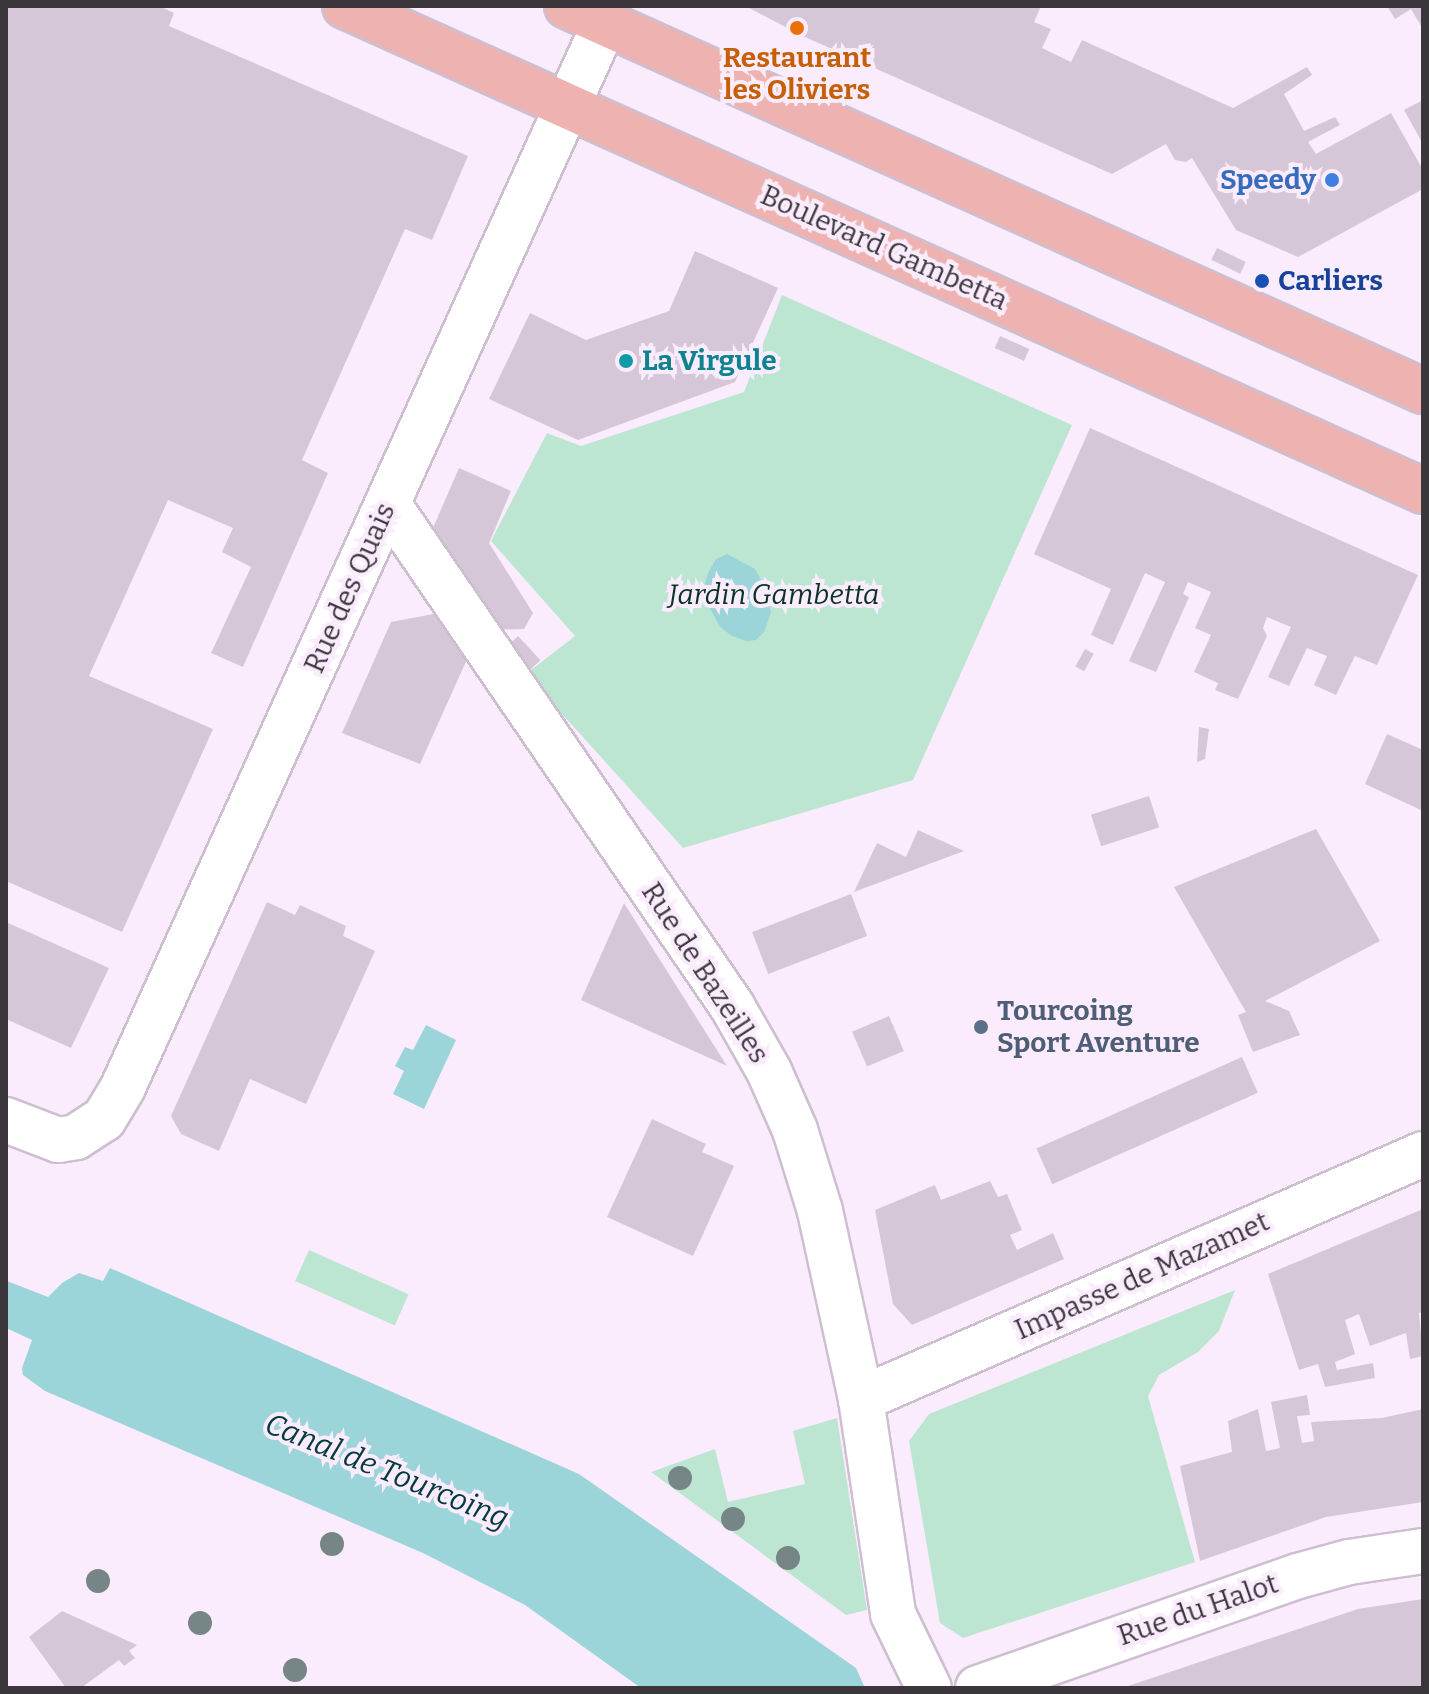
<!DOCTYPE html>
<html>
<head>
<meta charset="utf-8">
<style>
  body { margin:0 }
  #map { position:relative; width:1429px; height:1694px; overflow:hidden; background:#faecfd; font-family:Bitter,serif }
  div>[style] { position:absolute }
  .green>* { inset:0; background:#bde6d2; transform-origin:0 0 }
  .water>* { inset:0; background:#9bd4d9 }
  .building>* { inset:0; background:#d6c7d8; transform-origin:0 0 }
  .roads { filter:drop-shadow(2px 0 #cdbfd0) drop-shadow(-2px 0 #cdbfd0) drop-shadow(0 2px #cdbfd0) drop-shadow(0 -2px #cdbfd0) }
  .minor>* { height:44px; margin:-22px; padding:0 22px; transform-origin:22px; border-radius:22px; background:#fff }
  .major>* { height:44px; margin:-22px; padding:0 22px; transform-origin:22px; border-radius:22px; background:#eeb3b0 }
  .trees>* { width:24px; height:24px; margin:-12px; border-radius:50%; background:#768686 }
  .dots>* { width:22px; height:22px; translate:-50% -50%; box-sizing:border-box; border:4px solid #faecfd; border-radius:50% }
  span { translate:-50% -50%; white-space:nowrap; text-align:center; line-height:1.15; -webkit-text-stroke:8px #faecfd; paint-order:stroke }
  .food-label { font-size:28px; color:#c56008; font-weight:700 }
  .shop-label { font-size:28px; color:#366cbe; font-weight:700 }
  .right { translate:-100% -50%; text-align:right }
  .street-label { font-size:28px; color:#3b363c }
  .transit-label { font-size:28px; color:#164399; font-weight:700 }
  .left { translate:0 -50%; text-align:left }
  .culture-label { font-size:28px; color:#0d838f; font-weight:700 }
  .park-label { font-size:28px; color:#0a3324; font-style:italic }
  .service-label { font-size:28px; color:#4e5e75; font-weight:700 }
  .water-label { font-size:30px; color:#023a3e; font-style:italic }
  .frame { position:absolute; inset:0; border:8px solid #3b363c; pointer-events:none }
</style>
</head>
<body>
<div id="map">
  <div class="green">
    <div style="clip-path:polygon(782px 295px,1072px 425px,913px 780px,683px 848px,526px 674px,575px 636px,491px 541px,547px 433px,581px 446px,744px 392px)"></div>
    <div style="left:309px;top:1250px;width:109px;height:34px;rotate:24deg"></div>
    <div style="clip-path:polygon(1235px 1290px,1219px 1331px,1198px 1352px,1159px 1375px,1148px 1396px,1195px 1562px,963px 1638px,940px 1623px,909px 1441px,929px 1414px)"></div>
    <div style="clip-path:polygon(837px 1418px,867px 1610px,846px 1615px,651px 1472px,715px 1449px,728px 1502px,805px 1484px,793px 1431px)"></div>
  </div>
  <div class="water">
    <div style="clip-path:polygon(727px 554px,755px 569px,766px 589px,771px 613px,764px 632px,756px 640px,746px 641px,732px 636px,720px 627px,707px 603px,704px 587px,708px 573px,716px 559px)"></div>
    <div style="clip-path:polygon(426px 1025px,456px 1040px,424px 1109px,393px 1094px,404px 1071px,395px 1066px,405px 1047px,413px 1050px)"></div>
    <div style="clip-path:polygon(6px 1248px,7px 1281px,48px 1297px,62px 1283px,79px 1273px,103px 1281px,110px 1268px,579px 1474px,856px 1668px,865px 1688px,641px 1688px,525px 1605px,423px 1553px,45px 1391px,23px 1375px,22px 1368px,32px 1340px,6px 1328px)"></div>
  </div>
  <div class="building">
    <div style="clip-path:polygon(6px 6px,159px 6px,174px 13px,169px 26px,468px 156px,432px 240px,405px 229px,302px 460px,328px 473px,243px 667px,211px 653px,251px 567px,222px 552px,233px 528px,168px 500px,89px 676px,213px 729px,122px 932px,6px 881px)"></div>
    <div style="clip-path:polygon(745px 6px,1041px 6px,1034px 22px,1051px 29px,1042px 48px,1071px 62px,1082px 40px,1233px 108px,1307px 67px,1312px 75px,1284px 94px,1304px 131px,1335px 117px,1340px 125px,1308px 142px,1316px 154px,1391px 113px,1423px 170px,1423px 189px,1298px 257px,1236px 230px,1192px 158px,1186px 162px,1175px 160px,1166px 144px,1112px 174px,805px 37px)"></div>
    <div style="clip-path:polygon(1387px 6px,1423px 6px,1423px 29px,1411px 9px,1395px 19px)"></div>
    <div style="clip-path:polygon(1423px 100px,1423px 144px,1404px 110px)"></div>
    <div style="left:1217px;top:248px;width:32px;height:13px;rotate:26deg"></div>
    <div style="clip-path:polygon(695px 251px,778px 288px,735px 382px,578px 440px,489px 399px,530px 313px,586px 340px,669px 311px)"></div>
    <div style="left:1000px;top:336px;width:32px;height:13px;rotate:24deg"></div>
    <div style="clip-path:polygon(1090px 428px,1418px 575px,1377px 665px,1355px 656px,1336px 695px,1314px 685px,1327px 656px,1307px 648px,1289px 686px,1268px 677px,1291px 627px,1267px 617px,1263px 628px,1267px 636px,1238px 699px,1215px 690px,1218px 683px,1194px 672px,1211px 635px,1195px 628px,1211px 592px,1188px 582px,1183px 594px,1189px 597px,1156px 672px,1129px 661px,1165px 582px,1145px 573px,1113px 645px,1091px 635px,1111px 589px,1034px 554px)"></div>
    <div style="clip-path:polygon(459px 468px,511px 491px,489px 543px,533px 613px,524px 629px,486px 630px,429px 537px)"></div>
    <div style="clip-path:polygon(439px 613px,468px 657px,420px 764px,342px 733px,391px 622px)"></div>
    <div style="left:518px;top:636px;width:33px;height:21px;rotate:47deg"></div>
    <div style="left:1085px;top:649px;width:10px;height:20px;rotate:29deg"></div>
    <div style="clip-path:polygon(1199px 727px,1209px 729px,1205px 759px,1197px 762px)"></div>
    <div style="clip-path:polygon(1387px 734px,1423px 750px,1423px 811px,1365px 784px)"></div>
    <div style="left:1149px;top:796px;width:33px;height:61px;rotate:72deg"></div>
    <div style="clip-path:polygon(1316px 829px,1380px 941px,1265px 1001px,1289px 1011px,1300px 1035px,1253px 1052px,1238px 1015px,1246px 1012px,1174px 887px)"></div>
    <div style="clip-path:polygon(918px 830px,964px 851px,854px 892px,877px 843px,906px 857px)"></div>
    <div style="left:851px;top:894px;width:45px;height:106px;rotate:69deg"></div>
    <div style="clip-path:polygon(267px 902px,295px 915px,300px 905px,346px 926px,343px 936px,375px 951px,306px 1104px,250px 1079px,219px 1151px,181px 1134px,171px 1116px)"></div>
    <div style="clip-path:polygon(624px 903px,727px 1066px,581px 1000px)"></div>
    <div style="clip-path:polygon(6px 922px,109px 968px,71px 1048px,6px 1019px)"></div>
    <div style="left:889px;top:1016px;width:38px;height:40px;rotate:67deg"></div>
    <div style="left:1242px;top:1057px;width:39px;height:225px;rotate:66deg"></div>
    <div style="clip-path:polygon(652px 1119px,706px 1144px,702px 1152px,734px 1166px,693px 1256px,607px 1217px)"></div>
    <div style="clip-path:polygon(990px 1181px,998px 1197px,1007px 1194px,1022px 1230px,1010px 1235px,1017px 1250px,1053px 1233px,1064px 1259px,912px 1325px,893px 1304px,875px 1210px,935px 1185px,941px 1200px)"></div>
    <div style="clip-path:polygon(1423px 1209px,1423px 1312px,1419px 1313px,1423px 1356px,1410px 1359px,1406px 1333px,1370px 1346px,1359px 1314px,1345px 1320px,1355px 1354px,1335px 1362px,1337px 1370px,1373px 1363px,1375px 1378px,1325px 1387px,1318px 1364px,1299px 1370px,1268px 1274px)"></div>
    <div style="clip-path:polygon(1307px 1395px,1310px 1415px,1297px 1416px,1302px 1443px,1314px 1441px,1311px 1422px,1382px 1418px,1423px 1409px,1423px 1502px,1326px 1517px,1200px 1561px,1180px 1466px,1232px 1452px,1228px 1421px,1258px 1409px,1266px 1451px,1280px 1448px,1271px 1402px)"></div>
    <div style="clip-path:polygon(1423px 1599px,1423px 1688px,1122px 1688px,1358px 1609px)"></div>
    <div style="clip-path:polygon(62px 1611px,137px 1645px,129px 1651px,135px 1658px,124px 1666px,119px 1660px,81px 1688px,66px 1688px,29px 1637px)"></div>
  </div>
  <div class="roads">
    <div class="minor">
      <div style="left:388px;top:504px;width:609px;rotate:55.58deg"></div>
      <div style="left:732px;top:1006px;width:75px;rotate:60.4deg"></div>
      <div style="left:769px;top:1071px;width:64px;rotate:66.2deg"></div>
      <div style="left:795px;top:1130px;width:85px;rotate:72.8deg"></div>
      <div style="left:820px;top:1211px;width:192px;rotate:77.7deg"></div>
      <div style="left:861px;top:1399px;width:217px;rotate:81.5deg"></div>
      <div style="left:893px;top:1614px;width:82px;rotate:64.1deg"></div>
      <div style="left:6px;top:1120px;width:56px;rotate:21deg"></div>
      <div style="left:58px;top:1140px;width:18px;rotate:-9deg"></div>
      <div style="left:76px;top:1137px;width:33px;rotate:-33deg"></div>
      <div style="left:104px;top:1119px;width:37px;rotate:-59deg"></div>
      <div style="left:123px;top:1087px;width:1168px;rotate:-65.63deg"></div>
      <div style="left:861px;top:1399px;width:613px;rotate:-23.55deg"></div>
      <div style="left:978px;top:1688px;width:339px;rotate:-19.3deg"></div>
      <div style="left:1298px;top:1576px;width:53px;rotate:-15.4deg"></div>
      <div style="left:1349px;top:1562px;width:75px;rotate:-8.5deg"></div>
    </div>
    <div class="major">
      <div style="left:345px;top:6px;width:1182px;rotate:24.22deg"></div>
      <div style="left:567px;top:6px;width:939px;rotate:24.22deg"></div>
    </div>
  </div>
  <div class="trees">
    <div style="left:680px;top:1478px"></div>
    <div style="left:733px;top:1519px"></div>
    <div style="left:332px;top:1544px"></div>
    <div style="left:788px;top:1558px"></div>
    <div style="left:98px;top:1581px"></div>
    <div style="left:200px;top:1623px"></div>
    <div style="left:295px;top:1670px"></div>
  </div>
  <div class="dots">
    <div style="left:797px;top:28px;background:#e8710a"></div>
    <div style="left:1332px;top:180px;background:#3f7fe0"></div>
    <div style="left:1262px;top:281px;background:#1a4fb4"></div>
    <div style="left:626px;top:361px;background:#0f9aa8"></div>
    <div style="left:981px;top:1027px;background:#5c6f8a"></div>
  </div>
  <div class="food-label">
    <span style="left:797px;top:74px">Restaurant<br>les Oliviers</span>
  </div>
  <div class="shop-label">
    <span class="right" style="left:1316px;top:180px">Speedy</span>
  </div>
  <div class="street-label">
    <span style="left:884px;top:248px;rotate:24deg">Boulevard Gambetta</span>
    <span style="left:350px;top:588px;rotate:-66deg">Rue des Quais</span>
    <span style="left:705px;top:973px;rotate:57deg">Rue de Bazeilles</span>
    <span style="left:1142px;top:1276px;rotate:-24deg">Impasse de Mazamet</span>
    <span style="left:1198px;top:1610px;rotate:-19deg">Rue du Halot</span>
  </div>
  <div class="transit-label">
    <span class="left" style="left:1278px;top:281px">Carliers</span>
  </div>
  <div class="culture-label">
    <span class="left" style="left:642px;top:361px">La Virgule</span>
  </div>
  <div class="park-label">
    <span style="left:774px;top:595px">Jardin Gambetta</span>
  </div>
  <div class="service-label">
    <span class="left" style="left:997px;top:1027px">Tourcoing<br>Sport Aventure</span>
  </div>
  <div class="water-label">
    <span style="left:387px;top:1471px;rotate:22deg">Canal de Tourcoing</span>
  </div>
  <div class="frame"></div>
</div>
</body>
</html>
